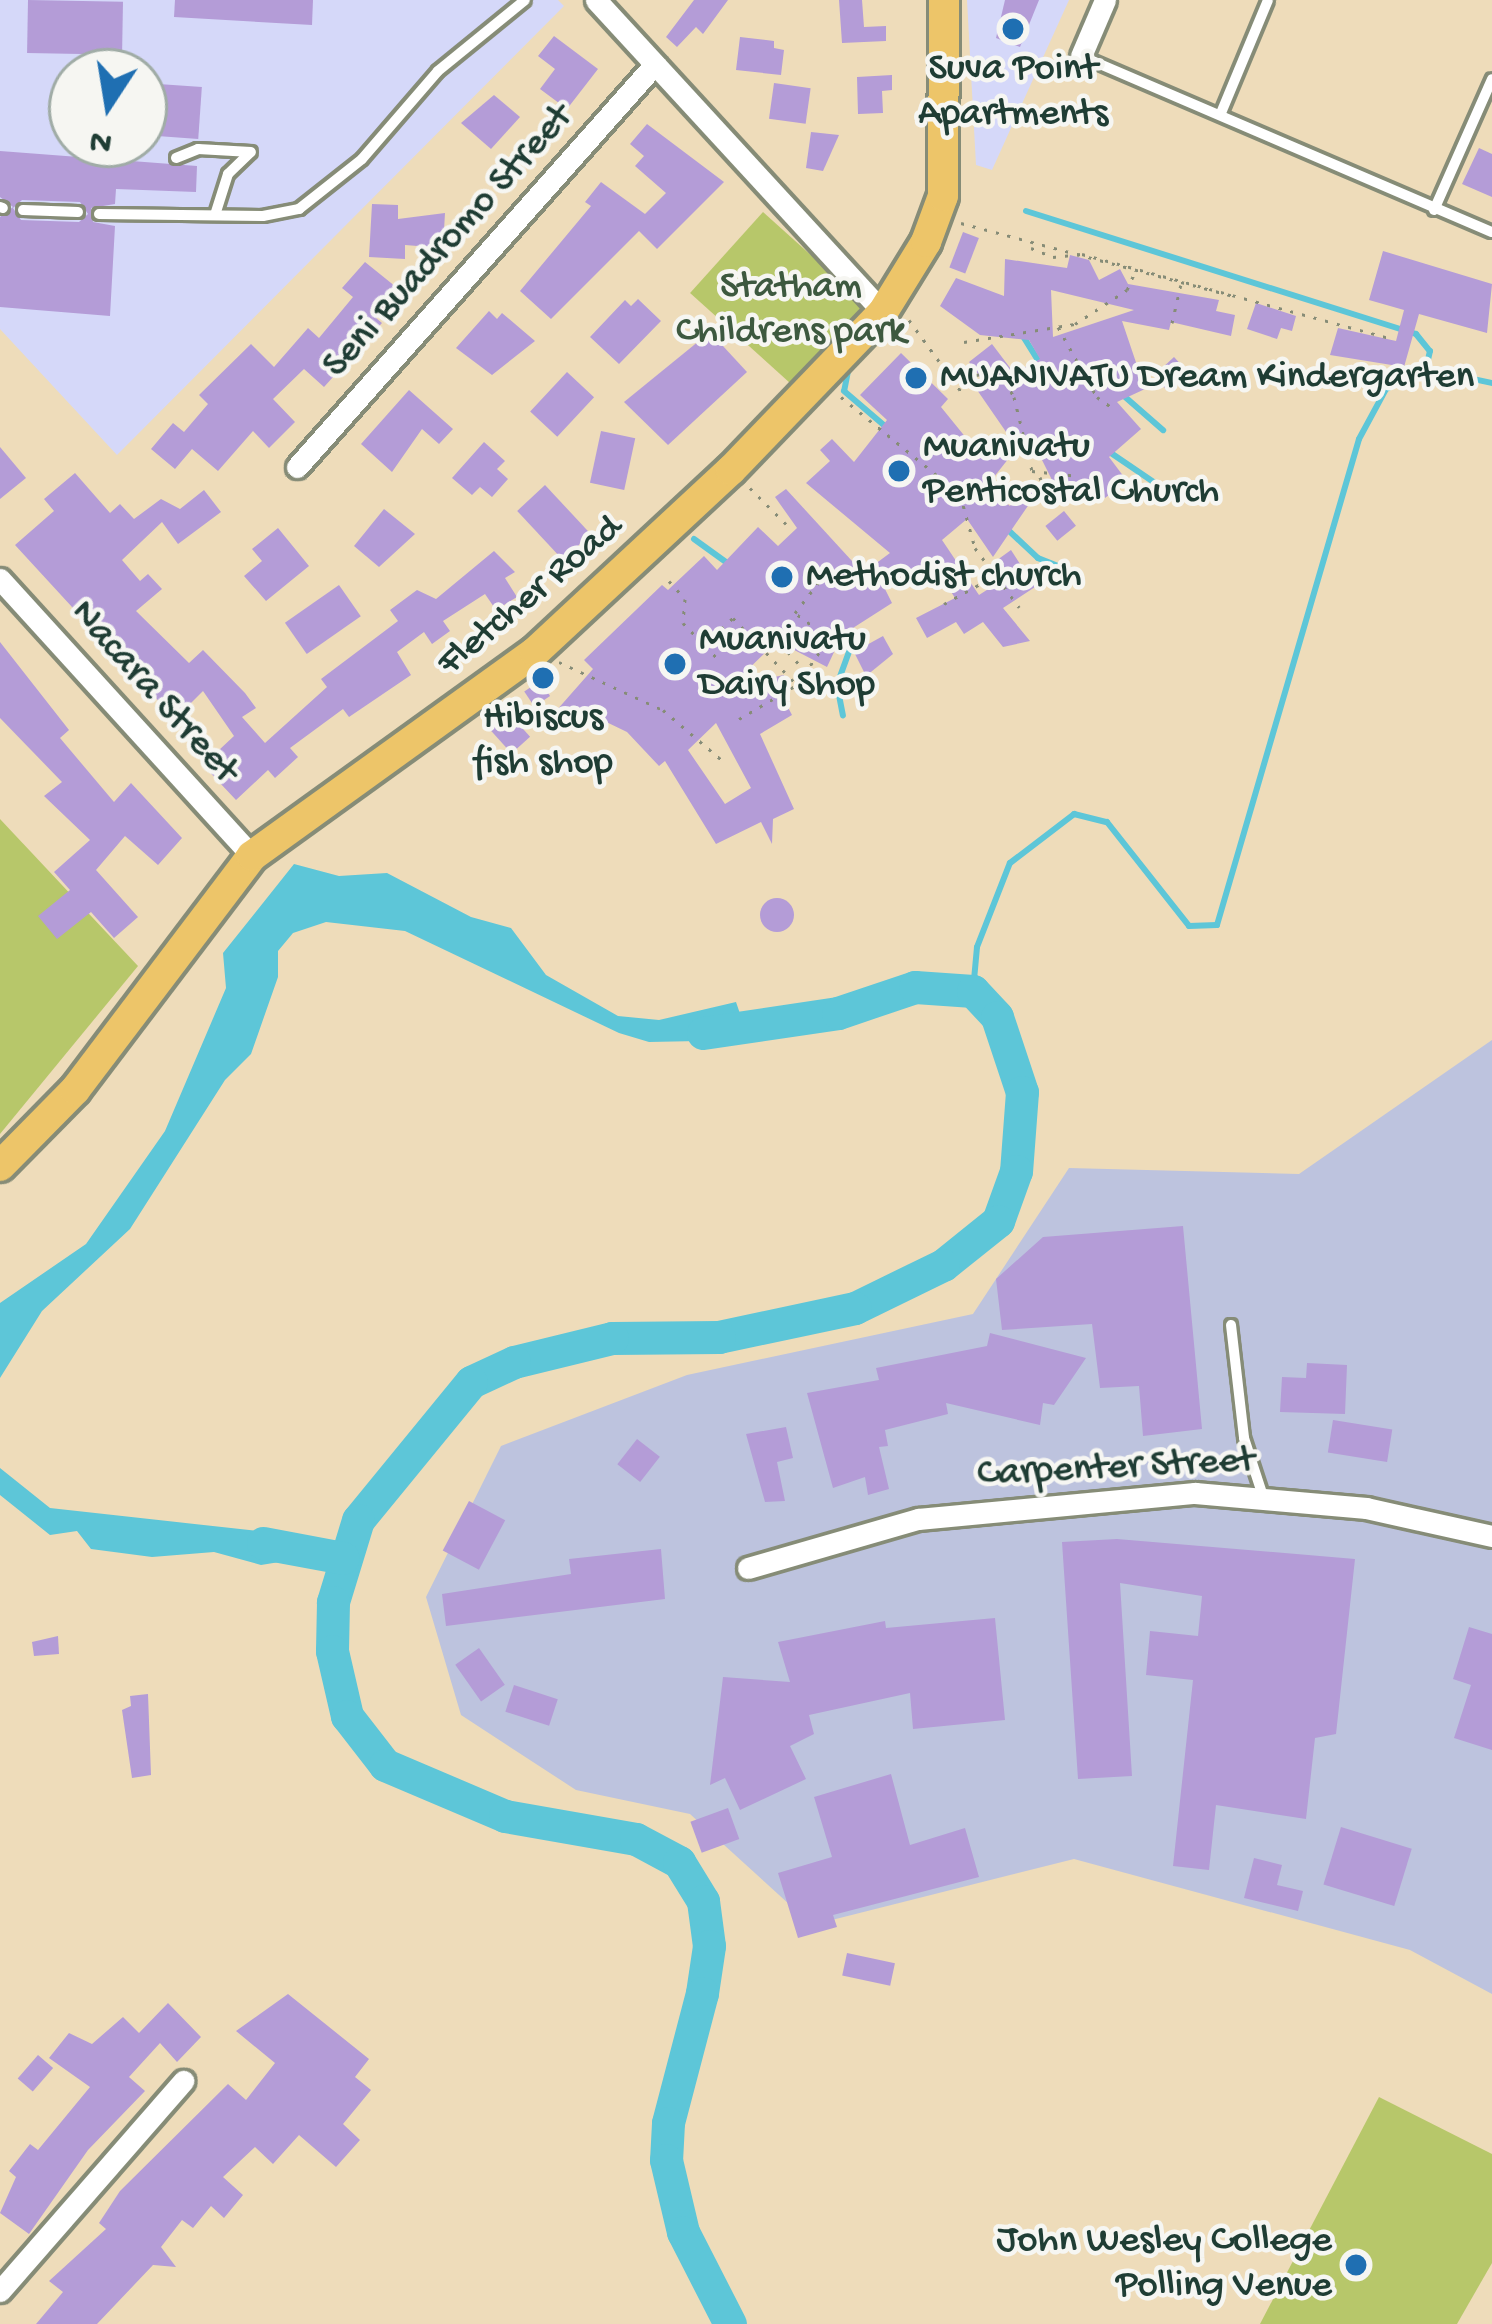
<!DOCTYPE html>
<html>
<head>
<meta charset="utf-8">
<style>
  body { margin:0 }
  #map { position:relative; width:1492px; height:2324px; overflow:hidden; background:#eedcba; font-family:"Gochi Hand",sans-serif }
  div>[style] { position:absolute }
  .built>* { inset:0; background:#d5d8f9 }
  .industrial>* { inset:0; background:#bdc3de }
  .green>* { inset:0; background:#b7c76a; transform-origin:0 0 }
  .water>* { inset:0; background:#5dc6d8 }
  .stream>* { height:6px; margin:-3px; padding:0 3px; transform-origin:3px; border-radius:3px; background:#5dc6d8 }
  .river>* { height:33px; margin:-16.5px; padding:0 16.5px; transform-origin:16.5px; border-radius:16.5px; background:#5dc6d8 }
  .building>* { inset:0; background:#b49cd7; transform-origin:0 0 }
  .round { border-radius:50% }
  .path>* { height:3px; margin-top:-1.5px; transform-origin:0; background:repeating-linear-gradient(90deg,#868c77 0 3px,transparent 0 12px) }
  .roads { filter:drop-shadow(3px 0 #868c77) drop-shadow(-3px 0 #868c77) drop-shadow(0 3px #868c77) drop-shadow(0 -3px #868c77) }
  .service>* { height:10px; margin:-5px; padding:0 5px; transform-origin:5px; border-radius:5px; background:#fff }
  .minor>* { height:21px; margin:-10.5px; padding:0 10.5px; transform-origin:10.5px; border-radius:10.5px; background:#fff }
  .primary>* { height:30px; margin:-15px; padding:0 15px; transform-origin:15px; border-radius:15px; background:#edc569 }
  .dots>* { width:33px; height:33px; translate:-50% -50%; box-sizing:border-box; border:6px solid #f6f6f2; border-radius:50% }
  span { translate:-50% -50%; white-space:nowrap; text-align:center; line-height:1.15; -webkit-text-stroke:9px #f6f6f2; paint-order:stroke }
  .poi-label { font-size:39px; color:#1f3d34 }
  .left { translate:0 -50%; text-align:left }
  .right { translate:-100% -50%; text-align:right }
  .street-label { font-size:39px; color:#1f3d34 }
  .park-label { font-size:39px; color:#3d593f }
  .north { position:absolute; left:48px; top:48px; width:120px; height:120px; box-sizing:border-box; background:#f6f6f2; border:3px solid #a0aca6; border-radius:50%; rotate:192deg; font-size:33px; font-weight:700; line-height:48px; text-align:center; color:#1f3d34 }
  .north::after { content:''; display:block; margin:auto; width:42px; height:54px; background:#1f6fb2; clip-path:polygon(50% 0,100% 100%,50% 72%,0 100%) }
</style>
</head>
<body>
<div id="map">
  <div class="built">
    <div style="clip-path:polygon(evenodd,0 0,558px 0,564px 6px,117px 455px,0 329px,0 0,72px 72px,144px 72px,144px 144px,72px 144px,72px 72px)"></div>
    <div style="clip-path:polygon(967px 0,1069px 0,992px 170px,976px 165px)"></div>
  </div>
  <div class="industrial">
    <div style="clip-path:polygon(1492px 1040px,1492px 1994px,1410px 1950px,1074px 1859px,812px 1925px,690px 1814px,576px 1790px,461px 1715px,426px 1597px,501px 1446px,687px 1375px,973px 1314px,1069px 1168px,1299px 1174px)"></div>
  </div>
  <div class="green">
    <div style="left:763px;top:212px;width:146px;height:109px;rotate:42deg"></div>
    <div style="clip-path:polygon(0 819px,138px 966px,0 1134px)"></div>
    <div style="clip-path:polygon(1379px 2097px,1492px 2154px,1492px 2263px,1457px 2324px,1260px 2324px)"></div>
  </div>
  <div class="water">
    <div style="clip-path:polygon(294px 864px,339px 876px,387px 873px,471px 917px,511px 928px,546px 975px,618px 1016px,659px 1020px,736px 1002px,749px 1040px,649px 1042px,619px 1033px,405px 931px,326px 922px,293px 933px,278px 951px,278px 977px,251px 1054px,225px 1080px,130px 1229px,42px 1311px,0 1378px,0 1303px,86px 1244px,165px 1131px,226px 988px,223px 953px)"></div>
    <div style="clip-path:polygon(0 1468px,50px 1508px,303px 1536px,304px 1558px,261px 1565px,214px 1552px,152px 1557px,91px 1549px,77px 1531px,50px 1535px,0 1495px)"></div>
  </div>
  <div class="stream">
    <div style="left:1026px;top:211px;width:409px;rotate:17.5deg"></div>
    <div style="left:1416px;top:334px;width:22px;rotate:51deg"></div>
    <div style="left:1430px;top:351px;width:18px;rotate:103deg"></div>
    <div style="left:1021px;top:333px;width:39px;rotate:58deg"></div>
    <div style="left:849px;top:366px;width:25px;rotate:101deg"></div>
    <div style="left:844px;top:391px;width:55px;rotate:40.6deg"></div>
    <div style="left:1124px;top:396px;width:52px;rotate:41.1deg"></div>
    <div style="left:1108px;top:451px;width:68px;rotate:34.2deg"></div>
    <div style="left:1006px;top:528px;width:44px;rotate:43.2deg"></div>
    <div style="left:1038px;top:558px;width:35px;rotate:22deg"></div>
    <div style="left:694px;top:539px;width:44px;rotate:35.8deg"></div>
    <div style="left:834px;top:638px;width:19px;rotate:35deg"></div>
    <div style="left:850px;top:649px;width:38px;rotate:110deg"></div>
    <div style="left:837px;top:685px;width:31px;rotate:79deg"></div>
    <div style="left:973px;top:991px;width:44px;rotate:-84.8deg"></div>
    <div style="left:977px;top:947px;width:90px;rotate:-68.6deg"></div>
    <div style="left:1010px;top:863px;width:81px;rotate:-37.4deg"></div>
    <div style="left:1074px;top:814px;width:34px;rotate:14deg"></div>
    <div style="left:1107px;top:822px;width:132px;rotate:51.7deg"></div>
    <div style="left:1189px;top:926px;width:28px;rotate:-2deg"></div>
    <div style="left:1217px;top:925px;width:506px;rotate:-73.71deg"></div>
    <div style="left:1359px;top:439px;width:57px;rotate:-61.6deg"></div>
    <div style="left:1386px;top:389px;width:45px;rotate:-26.6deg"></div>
    <div style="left:1426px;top:369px;width:67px;rotate:12deg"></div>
  </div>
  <div class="river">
    <div style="left:703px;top:1033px;width:136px;rotate:-8.4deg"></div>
    <div style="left:838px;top:1013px;width:81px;rotate:-18.7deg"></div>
    <div style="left:915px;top:987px;width:58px;rotate:3.9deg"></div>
    <div style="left:973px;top:991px;width:35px;rotate:47deg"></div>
    <div style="left:997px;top:1017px;width:79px;rotate:71.6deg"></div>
    <div style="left:1022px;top:1092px;width:79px;rotate:94.3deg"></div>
    <div style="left:1016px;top:1171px;width:53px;rotate:109.8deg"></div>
    <div style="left:998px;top:1221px;width:70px;rotate:141.3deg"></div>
    <div style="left:943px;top:1265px;width:98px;rotate:154deg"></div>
    <div style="left:855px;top:1308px;width:139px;rotate:168deg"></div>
    <div style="left:719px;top:1337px;width:107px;rotate:179.5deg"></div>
    <div style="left:612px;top:1338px;width:101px;rotate:166.2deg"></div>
    <div style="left:514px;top:1362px;width:47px;rotate:155.1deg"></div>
    <div style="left:471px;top:1382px;width:178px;rotate:129.3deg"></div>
    <div style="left:358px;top:1520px;width:86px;rotate:107deg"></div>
    <div style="left:333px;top:1602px;width:49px;rotate:91.2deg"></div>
    <div style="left:332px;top:1651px;width:67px;rotate:77deg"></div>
    <div style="left:347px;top:1716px;width:62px;rotate:52.2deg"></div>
    <div style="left:385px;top:1765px;width:130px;rotate:23deg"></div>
    <div style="left:505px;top:1816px;width:133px;rotate:10deg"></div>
    <div style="left:636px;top:1839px;width:49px;rotate:28.1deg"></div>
    <div style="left:679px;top:1862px;width:46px;rotate:58.4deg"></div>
    <div style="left:703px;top:1901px;width:45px;rotate:82.4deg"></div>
    <div style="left:709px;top:1946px;width:48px;rotate:98.5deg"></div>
    <div style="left:702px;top:1993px;width:134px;rotate:104.7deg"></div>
    <div style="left:668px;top:2123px;width:37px;rotate:93deg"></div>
    <div style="left:666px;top:2160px;width:74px;rotate:76.7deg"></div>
    <div style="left:683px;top:2232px;width:103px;rotate:62.9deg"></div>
    <div style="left:263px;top:1543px;width:81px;rotate:10.6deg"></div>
  </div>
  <div class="building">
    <div style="left:28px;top:0;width:95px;height:53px;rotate:1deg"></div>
    <div style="clip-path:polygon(175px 0,313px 0,312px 25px,174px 17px)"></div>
    <div style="clip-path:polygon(694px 0,728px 0,703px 34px,696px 27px,677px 47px,666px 37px)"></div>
    <div style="clip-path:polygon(839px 0,862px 0,864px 27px,886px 26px,886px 41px,842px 43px)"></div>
    <div style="clip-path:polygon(1005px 0,1039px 0,1020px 47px,996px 38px)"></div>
    <div style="clip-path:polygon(554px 36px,598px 69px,567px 109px,540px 89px,555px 69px,538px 56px)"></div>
    <div style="clip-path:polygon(740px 37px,774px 41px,774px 48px,784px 50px,781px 75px,736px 70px)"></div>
    <div style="clip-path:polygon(892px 75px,892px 90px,882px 91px,883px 113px,858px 114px,857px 77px)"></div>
    <div style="left:144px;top:83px;width:58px;height:52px;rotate:4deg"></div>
    <div style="left:774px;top:83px;width:37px;height:36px;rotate:8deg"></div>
    <div style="clip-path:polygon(494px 95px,520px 117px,491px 149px,461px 123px)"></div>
    <div style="clip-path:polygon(647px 124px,724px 182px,657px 249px,639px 231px,551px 319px,520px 291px,591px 206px,585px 202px,601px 182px,645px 214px,666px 193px,635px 166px,644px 156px,630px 144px)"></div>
    <div style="clip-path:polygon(811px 132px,839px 135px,823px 171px,806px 168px)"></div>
    <div style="clip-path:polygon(1479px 148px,1492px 154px,1492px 197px,1462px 184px)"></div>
    <div style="clip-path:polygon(evenodd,0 151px,197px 166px,196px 192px,116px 189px,115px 204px,91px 208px,93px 222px,115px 226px,110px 316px,0 307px,0 217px,13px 207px,0 197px,0 151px,22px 200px,80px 202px,88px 214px,79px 222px,21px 220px,13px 208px,22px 200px)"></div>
    <div style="clip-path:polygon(372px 204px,398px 205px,398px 219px,445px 213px,443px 248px,405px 245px,405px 259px,369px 257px)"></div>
    <div style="left:963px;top:232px;width:17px;height:38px;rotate:21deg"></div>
    <div style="clip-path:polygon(1383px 251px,1492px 284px,1487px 333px,1419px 314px,1404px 367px,1330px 355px,1338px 328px,1396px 341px,1404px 310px,1369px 300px)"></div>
    <div style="clip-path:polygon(evenodd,1070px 255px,1089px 260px,1099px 280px,1120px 269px,1128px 284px,1219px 300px,1216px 311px,1235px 315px,1231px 336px,1171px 322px,1169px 330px,1122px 321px,1145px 389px,1117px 402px,1141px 429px,1109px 457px,1127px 481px,1105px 498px,1093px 482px,1064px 504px,1033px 442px,1022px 455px,975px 387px,983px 381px,969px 362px,992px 344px,1014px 373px,1040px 359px,1029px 340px,980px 335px,940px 306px,956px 278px,1004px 296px,1005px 259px,1067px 268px,1070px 255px,1051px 290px,1134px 310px,1053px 337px,1051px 290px)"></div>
    <div style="clip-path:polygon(365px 262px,396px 287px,376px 318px,382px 323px,324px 387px,304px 369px,273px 399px,295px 422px,269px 448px,253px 431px,218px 471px,192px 449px,175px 469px,151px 449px,173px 423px,184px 432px,208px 404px,199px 395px,251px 344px,274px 367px,308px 328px,319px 338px,353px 297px,342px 288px)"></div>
    <div style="clip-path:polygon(638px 299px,661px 321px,619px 364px,590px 337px,625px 300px,631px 306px)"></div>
    <div style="clip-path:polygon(1256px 303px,1296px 316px,1292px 331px,1281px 328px,1277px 339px,1247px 329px)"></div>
    <div style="clip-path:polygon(489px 311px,497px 319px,502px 313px,535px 341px,492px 375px,456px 348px)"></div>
    <div style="clip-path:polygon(710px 332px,747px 372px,668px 445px,624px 402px)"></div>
    <div style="clip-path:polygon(evenodd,901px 353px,948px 399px,941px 407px,984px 460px,996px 445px,1009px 458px,986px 487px,1010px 506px,1024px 485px,1036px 494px,993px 557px,967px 519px,942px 540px,979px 595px,1004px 579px,993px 563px,1011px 550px,1035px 587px,1003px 608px,1030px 641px,1003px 647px,983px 622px,964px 634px,956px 622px,927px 638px,916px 618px,955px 598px,939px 573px,927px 580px,910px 570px,885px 589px,892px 603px,842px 635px,827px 667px,777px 641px,731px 686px,784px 675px,787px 688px,780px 692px,792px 715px,760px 734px,794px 809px,773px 819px,772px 844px,761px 822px,716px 844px,665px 761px,659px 766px,627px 732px,598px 718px,591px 726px,578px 714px,570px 722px,556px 711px,593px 669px,584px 660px,662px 585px,668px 590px,704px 556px,717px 570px,758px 527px,778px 546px,797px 528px,775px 497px,786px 489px,863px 573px,890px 553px,806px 483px,830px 461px,820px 450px,832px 439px,854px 462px,887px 420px,860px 395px,901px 353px,716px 723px,751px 788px,725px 804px,688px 750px,716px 723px)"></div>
    <div style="left:1174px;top:357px;width:19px;height:28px;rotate:47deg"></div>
    <div style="left:567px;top:372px;width:37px;height:54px;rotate:43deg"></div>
    <div style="clip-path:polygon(409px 390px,453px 429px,439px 444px,422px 429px,392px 472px,361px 444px)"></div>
    <div style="left:601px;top:431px;width:35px;height:53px;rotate:12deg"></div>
    <div style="clip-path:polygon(484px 442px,505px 461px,497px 469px,508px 479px,492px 497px,480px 487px,472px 495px,452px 478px)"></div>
    <div style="clip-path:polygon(0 447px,26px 478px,0 499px)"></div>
    <div style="clip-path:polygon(75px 473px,110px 513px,120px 504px,134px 519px,161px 499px,180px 509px,204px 490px,221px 512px,178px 544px,162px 522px,122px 560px,140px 581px,148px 574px,162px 589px,136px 611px,189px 663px,203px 650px,245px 693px,256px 708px,242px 717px,265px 743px,327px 687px,321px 679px,398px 621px,390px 610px,417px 590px,436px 599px,494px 551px,515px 572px,505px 578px,517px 597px,496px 610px,485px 594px,443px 621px,450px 631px,432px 644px,424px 632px,397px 652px,411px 675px,349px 717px,343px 709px,290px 748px,298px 757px,275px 778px,268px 770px,236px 800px,203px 765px,234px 736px,203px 691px,175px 719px,15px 545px,54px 511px,44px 499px)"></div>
    <div style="left:545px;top:485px;width:67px;height:38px;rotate:47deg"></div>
    <div style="clip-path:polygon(384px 509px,415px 534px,379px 567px,354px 546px)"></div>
    <div style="left:1064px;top:511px;width:19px;height:24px;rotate:51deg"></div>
    <div style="clip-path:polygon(278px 528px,309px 566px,266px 601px,244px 576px,262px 561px,252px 549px)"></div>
    <div style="left:339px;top:585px;width:38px;height:66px;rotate:55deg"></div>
    <div style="clip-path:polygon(883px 636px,893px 654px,866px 676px,854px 652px)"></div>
    <div style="clip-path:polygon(0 642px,69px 730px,60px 738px,114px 802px,131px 783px,182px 838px,158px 865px,125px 836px,96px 870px,138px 917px,114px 938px,91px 912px,57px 939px,38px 916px,70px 890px,54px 872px,90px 840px,44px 796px,62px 782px,0 718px)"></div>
    <div style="left:540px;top:681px;width:18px;height:19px;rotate:56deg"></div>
    <div style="left:506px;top:710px;width:36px;height:25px;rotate:48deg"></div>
    <div class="round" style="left:760px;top:898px;width:34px;height:34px"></div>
    <div style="clip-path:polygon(1183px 1226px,1202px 1429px,1143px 1436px,1139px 1386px,1100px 1388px,1092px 1324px,1002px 1330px,996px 1279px,1043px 1237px)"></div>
    <div style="clip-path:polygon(990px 1333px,1086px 1358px,1054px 1405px,1043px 1403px,1040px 1425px,946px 1403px,948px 1414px,885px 1430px,888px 1446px,879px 1447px,889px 1489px,868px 1495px,865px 1477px,833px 1488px,807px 1393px,879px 1380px,876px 1368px,987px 1346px)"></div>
    <div style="clip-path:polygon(1307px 1363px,1347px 1365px,1345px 1414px,1280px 1412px,1282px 1377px,1306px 1378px)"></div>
    <div style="left:1333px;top:1420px;width:60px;height:33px;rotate:9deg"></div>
    <div style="clip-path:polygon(786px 1427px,793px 1458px,777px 1462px,785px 1501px,765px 1502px,746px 1434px)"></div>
    <div style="left:637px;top:1439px;width:29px;height:32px;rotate:38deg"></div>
    <div style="left:469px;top:1501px;width:41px;height:56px;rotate:28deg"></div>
    <div style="clip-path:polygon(1117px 1539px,1355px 1559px,1336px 1734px,1315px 1738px,1306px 1819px,1216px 1805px,1209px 1870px,1173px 1866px,1193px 1680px,1146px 1675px,1150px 1631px,1198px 1636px,1202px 1596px,1120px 1583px,1132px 1776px,1078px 1779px,1062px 1542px)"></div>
    <div style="clip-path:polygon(661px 1549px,665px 1599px,446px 1626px,442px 1594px,571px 1574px,569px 1559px)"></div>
    <div style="clip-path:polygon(995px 1618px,1005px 1720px,913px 1729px,910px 1693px,809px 1715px,814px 1734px,790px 1746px,806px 1779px,740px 1810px,725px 1778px,710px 1785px,723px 1677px,790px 1682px,778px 1642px,885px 1621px,886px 1628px)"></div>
    <div style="clip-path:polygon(1469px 1627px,1492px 1634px,1492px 1750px,1454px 1738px,1471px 1685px,1453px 1679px)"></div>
    <div style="clip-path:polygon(58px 1636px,59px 1654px,34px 1656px,32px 1642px)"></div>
    <div style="left:479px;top:1648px;width:45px;height:29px;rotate:55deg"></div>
    <div style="left:514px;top:1685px;width:46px;height:28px;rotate:18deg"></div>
    <div style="clip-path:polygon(148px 1694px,151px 1775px,132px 1778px,122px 1710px,131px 1706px,130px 1696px)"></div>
    <div style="clip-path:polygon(891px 1774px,910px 1845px,965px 1828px,979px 1877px,833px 1915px,837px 1927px,798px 1938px,778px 1873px,832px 1857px,814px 1797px)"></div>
    <div style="left:728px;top:1808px;width:33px;height:40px;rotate:70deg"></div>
    <div style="left:1341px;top:1827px;width:74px;height:60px;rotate:17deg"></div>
    <div style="clip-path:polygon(1254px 1858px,1282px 1865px,1277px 1885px,1303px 1891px,1298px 1911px,1244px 1898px)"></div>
    <div style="left:847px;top:1953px;width:49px;height:23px;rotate:12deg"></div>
    <div style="clip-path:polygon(288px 1994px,369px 2059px,355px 2077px,371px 2090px,343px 2124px,360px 2140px,336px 2167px,299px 2135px,273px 2164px,255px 2147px,223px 2177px,243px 2195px,224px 2218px,211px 2206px,193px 2228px,182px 2220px,161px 2247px,176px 2267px,153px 2265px,97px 2324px,36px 2324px,63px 2292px,49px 2281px,106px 2229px,99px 2223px,120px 2191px,228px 2084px,246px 2100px,275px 2063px,236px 2031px)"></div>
    <div style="clip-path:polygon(168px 2003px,201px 2037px,177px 2062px,160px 2043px,129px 2077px,145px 2091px,88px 2150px,29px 2234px,0 2213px,16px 2177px,9px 2171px,30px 2144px,38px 2150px,90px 2087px,49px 2058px,69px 2033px,92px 2044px,123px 2017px,139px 2033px)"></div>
    <div style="left:38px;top:2055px;width:20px;height:31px;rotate:41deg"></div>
  </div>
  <div class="path">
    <div style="left:961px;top:223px;width:282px;rotate:15deg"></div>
    <div style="left:1031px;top:248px;width:24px;rotate:22deg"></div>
    <div style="left:1053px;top:257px;width:29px;rotate:-6deg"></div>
    <div style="left:1082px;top:254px;width:319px;rotate:15.3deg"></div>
    <div style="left:909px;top:320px;width:92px;rotate:53.9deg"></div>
    <div style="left:1172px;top:323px;width:39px;rotate:-77deg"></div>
    <div style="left:1058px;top:327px;width:80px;rotate:60.9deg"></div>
    <div style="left:1097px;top:397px;width:19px;rotate:35deg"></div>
    <div style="left:964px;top:342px;width:112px;rotate:-9.2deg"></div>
    <div style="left:1075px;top:324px;width:62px;rotate:-33.2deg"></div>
    <div style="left:1127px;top:290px;width:20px;rotate:-66deg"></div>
    <div style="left:976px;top:375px;width:22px;rotate:-10deg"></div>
    <div style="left:998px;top:371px;width:31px;rotate:58deg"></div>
    <div style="left:1014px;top:397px;width:76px;rotate:76.3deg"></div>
    <div style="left:1032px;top:471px;width:47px;rotate:6.1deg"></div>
    <div style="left:841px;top:397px;width:154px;rotate:39.2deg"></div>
    <div style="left:960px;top:494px;width:56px;rotate:74.5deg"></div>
    <div style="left:975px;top:548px;width:74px;rotate:53.3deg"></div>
    <div style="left:1040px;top:477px;width:35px;rotate:72deg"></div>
    <div style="left:750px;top:488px;width:51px;rotate:45deg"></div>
    <div style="left:669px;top:581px;width:24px;rotate:48deg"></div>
    <div style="left:685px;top:599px;width:24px;rotate:95deg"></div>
    <div style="left:683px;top:623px;width:30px;rotate:46deg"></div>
    <div style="left:704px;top:645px;width:40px;rotate:-43deg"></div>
    <div style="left:733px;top:618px;width:93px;rotate:46.3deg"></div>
    <div style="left:797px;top:685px;width:57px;rotate:-55.8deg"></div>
    <div style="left:829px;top:638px;width:42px;rotate:-143.7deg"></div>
    <div style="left:795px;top:613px;width:49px;rotate:-52.4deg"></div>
    <div style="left:944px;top:604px;width:56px;rotate:-28.9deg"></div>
    <div style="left:705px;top:646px;width:17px;rotate:45deg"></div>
    <div style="left:788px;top:652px;width:30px;rotate:48deg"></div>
    <div style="left:559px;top:662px;width:115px;rotate:24.8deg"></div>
    <div style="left:663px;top:710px;width:80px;rotate:40.4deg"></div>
    <div style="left:739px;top:719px;width:65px;rotate:-30.5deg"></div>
  </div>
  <div class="roads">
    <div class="service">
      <div style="left:1081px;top:56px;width:447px;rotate:23.2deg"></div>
      <div style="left:1221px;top:113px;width:122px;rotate:-67.4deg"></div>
      <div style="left:176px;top:158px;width:24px;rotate:-22deg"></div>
      <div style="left:198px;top:149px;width:53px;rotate:3.2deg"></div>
      <div style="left:0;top:207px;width:3px;rotate:18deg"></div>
      <div style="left:23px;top:210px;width:55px;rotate:2.1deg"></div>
      <div style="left:1434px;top:210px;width:143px;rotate:-66.1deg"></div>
      <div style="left:99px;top:214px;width:164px;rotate:0.7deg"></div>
      <div style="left:263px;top:216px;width:37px;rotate:-11deg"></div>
      <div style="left:299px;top:209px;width:80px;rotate:-38.4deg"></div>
      <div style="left:362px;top:159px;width:116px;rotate:-49.2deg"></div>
      <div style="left:438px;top:71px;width:112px;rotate:-39.2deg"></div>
      <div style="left:215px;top:215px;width:43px;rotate:-72.4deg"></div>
      <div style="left:228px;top:174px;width:30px;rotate:-44deg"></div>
      <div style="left:1231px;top:1325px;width:114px;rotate:83.4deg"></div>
      <div style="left:1244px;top:1438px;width:61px;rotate:71.9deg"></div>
    </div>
    <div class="minor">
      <div style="left:596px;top:0;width:424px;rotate:47.4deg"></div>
      <div style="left:1081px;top:56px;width:61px;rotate:-66.8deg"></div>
      <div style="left:297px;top:467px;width:539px;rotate:-48.38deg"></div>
      <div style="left:0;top:579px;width:374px;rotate:47.7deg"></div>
      <div style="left:748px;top:1568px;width:177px;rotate:-16.1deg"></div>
      <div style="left:918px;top:1519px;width:278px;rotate:-5.4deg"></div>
      <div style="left:1195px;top:1493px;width:172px;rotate:5deg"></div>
      <div style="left:1366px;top:1508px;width:129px;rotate:12.5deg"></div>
      <div style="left:0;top:2291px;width:279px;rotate:-48.9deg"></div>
    </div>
    <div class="primary">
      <div style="left:0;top:1166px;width:107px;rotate:-45.4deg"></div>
      <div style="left:75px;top:1090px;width:293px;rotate:-52.9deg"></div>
      <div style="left:252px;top:856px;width:349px;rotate:-35.8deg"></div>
      <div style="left:535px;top:652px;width:267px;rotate:-42.9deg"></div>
      <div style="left:731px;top:470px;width:219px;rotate:-46.1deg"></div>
      <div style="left:883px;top:312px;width:82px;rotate:-58.4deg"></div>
      <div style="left:926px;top:242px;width:49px;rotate:-69.7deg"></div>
      <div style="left:943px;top:196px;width:196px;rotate:-89.7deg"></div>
    </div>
  </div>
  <div class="dots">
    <div style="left:1013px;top:29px;background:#1f6fb2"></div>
    <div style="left:916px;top:378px;background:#1f6fb2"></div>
    <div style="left:899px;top:471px;background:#1f6fb2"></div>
    <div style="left:782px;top:577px;background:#1f6fb2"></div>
    <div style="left:675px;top:664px;background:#1f6fb2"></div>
    <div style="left:543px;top:678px;background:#1f6fb2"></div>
    <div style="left:1356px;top:2265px;background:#1f6fb2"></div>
  </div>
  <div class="poi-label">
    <span style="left:1013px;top:93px">Suva Point<br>Apartments</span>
    <span class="left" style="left:940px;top:378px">MUANIVATU Dream Kindergarten</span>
    <span class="left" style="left:923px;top:471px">Muanivatu<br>Penticostal Church</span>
    <span class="left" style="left:806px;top:577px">Methodist church</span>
    <span class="left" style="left:699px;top:664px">Muanivatu<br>Dairy Shop</span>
    <span style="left:543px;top:742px">Hibiscus<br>fish shop</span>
    <span class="right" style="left:1332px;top:2265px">John Wesley College<br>Polling Venue</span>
  </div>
  <div class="street-label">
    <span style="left:449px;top:242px;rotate:-48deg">Seni Buadromo Street</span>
    <span style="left:531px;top:597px;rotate:-40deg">Fletcher Road</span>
    <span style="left:153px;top:693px;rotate:48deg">Nacara Street</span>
    <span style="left:1116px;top:1469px;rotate:-3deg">Carpenter Street</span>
  </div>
  <div class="park-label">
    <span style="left:791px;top:311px">Statham<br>Childrens park</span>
  </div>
  <div class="north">N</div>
</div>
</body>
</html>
